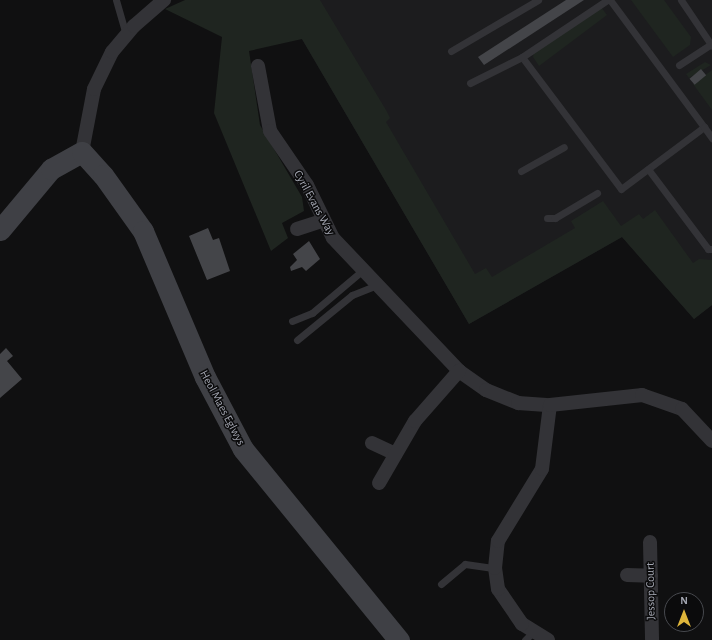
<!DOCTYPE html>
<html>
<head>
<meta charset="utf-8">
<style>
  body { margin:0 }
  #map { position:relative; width:712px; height:640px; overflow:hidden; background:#101011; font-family:"Alegreya Sans",sans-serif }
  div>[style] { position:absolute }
  .built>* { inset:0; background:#1c1c1e }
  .green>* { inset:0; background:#1f2520 }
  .building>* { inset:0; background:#444549; transform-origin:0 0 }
  .lane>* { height:7px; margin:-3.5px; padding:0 3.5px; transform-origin:3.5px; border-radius:3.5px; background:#333337 }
  .street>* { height:14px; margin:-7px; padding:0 7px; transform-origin:7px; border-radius:7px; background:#333337 }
  .secondary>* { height:21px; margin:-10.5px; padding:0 10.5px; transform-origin:10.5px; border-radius:10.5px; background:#3f4045 }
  span { translate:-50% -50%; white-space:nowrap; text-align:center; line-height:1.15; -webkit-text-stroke:3px #0b0b0c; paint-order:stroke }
  .street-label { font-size:12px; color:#a2a5b0 }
  .north { position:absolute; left:664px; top:592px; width:40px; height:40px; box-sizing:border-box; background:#0b0b0c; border:1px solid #47494e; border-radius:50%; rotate:0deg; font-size:11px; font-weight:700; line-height:16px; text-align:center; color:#a2a5b0 }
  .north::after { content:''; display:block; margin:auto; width:14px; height:18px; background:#deb53b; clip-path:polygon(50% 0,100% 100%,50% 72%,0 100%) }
</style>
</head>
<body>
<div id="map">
  <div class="built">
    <div style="clip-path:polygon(279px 0,712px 0,712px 305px,694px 319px,622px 237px,469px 324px)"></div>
  </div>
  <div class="green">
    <div style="clip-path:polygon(185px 0,320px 0,386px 110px,390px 118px,386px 122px,475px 274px,486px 268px,492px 277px,575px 228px,571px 221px,603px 201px,621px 226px,639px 214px,643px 219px,655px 210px,693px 263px,699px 259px,712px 260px,712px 305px,694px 319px,622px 237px,469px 324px,302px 39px,249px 51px,260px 125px,302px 197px,304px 211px,282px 223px,288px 238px,271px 251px,214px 113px,222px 37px,165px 9px)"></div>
    <div style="clip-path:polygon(631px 0,664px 0,691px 37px,690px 45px,673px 57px)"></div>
    <div style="clip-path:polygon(601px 7px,607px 15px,539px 66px,533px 57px,534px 52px)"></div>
    <div style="clip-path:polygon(705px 62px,711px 65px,689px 78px,686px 74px)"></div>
    <div style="clip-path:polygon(712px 70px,712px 110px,693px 84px)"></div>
  </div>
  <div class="building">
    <div style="clip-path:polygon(566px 0,584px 0,484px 65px,478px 57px)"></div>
    <div style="left:701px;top:69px;width:8px;height:15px;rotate:50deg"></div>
    <div style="clip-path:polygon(208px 228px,213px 240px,219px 238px,230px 271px,207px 280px,189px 236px)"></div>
    <div style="clip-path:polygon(309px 241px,320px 259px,306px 271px,302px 267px,291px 271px,290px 267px,297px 260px,293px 254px)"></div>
    <div style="clip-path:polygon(6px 348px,13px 356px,7px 361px,22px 379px,0 398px,0 354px)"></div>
  </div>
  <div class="lane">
    <div style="left:116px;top:0;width:36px;rotate:74deg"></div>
    <div style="left:681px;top:0;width:55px;rotate:56deg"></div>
    <div style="left:451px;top:51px;width:101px;rotate:-30.4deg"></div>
    <div style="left:522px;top:57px;width:165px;rotate:53.1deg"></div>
    <div style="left:621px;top:189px;width:104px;rotate:-36.8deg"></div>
    <div style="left:704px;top:127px;width:158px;rotate:-126.5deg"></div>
    <div style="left:679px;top:65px;width:38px;rotate:-33deg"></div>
    <div style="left:470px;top:83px;width:58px;rotate:-26.6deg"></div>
    <div style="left:522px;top:57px;width:102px;rotate:-33.8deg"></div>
    <div style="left:704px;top:127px;width:14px;rotate:54deg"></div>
    <div style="left:648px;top:169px;width:100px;rotate:53.1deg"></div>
    <div style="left:708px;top:249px;width:4px"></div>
    <div style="left:521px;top:171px;width:49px;rotate:-29.2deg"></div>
    <div style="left:547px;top:218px;width:8px"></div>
    <div style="left:555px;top:218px;width:49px;rotate:-30.8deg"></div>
    <div style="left:292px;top:321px;width:22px;rotate:-22deg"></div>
    <div style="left:312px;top:313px;width:68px;rotate:-40.2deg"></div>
    <div style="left:297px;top:340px;width:71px;rotate:-39.3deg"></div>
    <div style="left:352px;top:295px;width:29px;rotate:-22deg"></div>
    <div style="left:441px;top:584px;width:31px;rotate:-40deg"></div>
    <div style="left:465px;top:564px;width:30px;rotate:8deg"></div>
    <div style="left:525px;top:640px;width:13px;rotate:-45deg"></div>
  </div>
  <div class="street">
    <div style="left:258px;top:66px;width:66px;rotate:79.5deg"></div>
    <div style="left:270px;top:131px;width:65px;rotate:55.6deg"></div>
    <div style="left:307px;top:185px;width:59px;rotate:63.9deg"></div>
    <div style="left:333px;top:238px;width:183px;rotate:46.5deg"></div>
    <div style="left:459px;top:371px;width:33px;rotate:35deg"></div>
    <div style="left:486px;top:390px;width:35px;rotate:22deg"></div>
    <div style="left:518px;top:403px;width:32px;rotate:4deg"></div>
    <div style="left:82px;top:152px;width:64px;rotate:-79.2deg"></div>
    <div style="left:94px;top:89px;width:41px;rotate:-64.1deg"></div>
    <div style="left:112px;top:52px;width:34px;rotate:-50deg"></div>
    <div style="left:134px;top:26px;width:40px;rotate:-41deg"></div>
    <div style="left:297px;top:229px;width:28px;rotate:-18deg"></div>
    <div style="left:372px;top:443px;width:26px;rotate:25deg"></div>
    <div style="left:379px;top:483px;width:72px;rotate:-59.9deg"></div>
    <div style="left:415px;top:421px;width:67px;rotate:-48.7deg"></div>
    <div style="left:650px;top:542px;width:98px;rotate:88.8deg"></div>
    <div style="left:627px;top:575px;width:24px;rotate:2deg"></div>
    <div style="left:548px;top:640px;width:31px;rotate:-148deg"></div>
    <div style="left:522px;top:624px;width:42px;rotate:-124.4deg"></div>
    <div style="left:498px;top:589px;width:21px;rotate:-98deg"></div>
    <div style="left:495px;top:568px;width:27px;rotate:-84deg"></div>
    <div style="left:498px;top:541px;width:84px;rotate:-58.6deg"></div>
    <div style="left:542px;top:469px;width:64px;rotate:-82.9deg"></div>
    <div style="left:550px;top:405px;width:93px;rotate:-6.2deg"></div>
    <div style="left:642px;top:395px;width:42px;rotate:19.3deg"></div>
    <div style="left:682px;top:409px;width:44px;rotate:46.8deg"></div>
  </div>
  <div class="secondary">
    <div style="left:0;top:230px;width:80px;rotate:-50.1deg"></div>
    <div style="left:51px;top:169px;width:35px;rotate:-29deg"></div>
    <div style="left:82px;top:152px;width:31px;rotate:48deg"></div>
    <div style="left:103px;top:175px;width:69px;rotate:54.5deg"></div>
    <div style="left:143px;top:231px;width:159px;rotate:67deg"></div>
    <div style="left:205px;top:377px;width:81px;rotate:62.2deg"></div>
    <div style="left:243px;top:449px;width:247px;rotate:50.8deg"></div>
  </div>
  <div class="street-label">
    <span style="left:314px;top:203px;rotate:61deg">Cyril Evans Way</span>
    <span style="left:222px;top:408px;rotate:62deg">Heol Maes Eglwys</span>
    <span style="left:651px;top:591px;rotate:-91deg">Jessop Court</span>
  </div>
  <div class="north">N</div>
</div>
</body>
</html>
